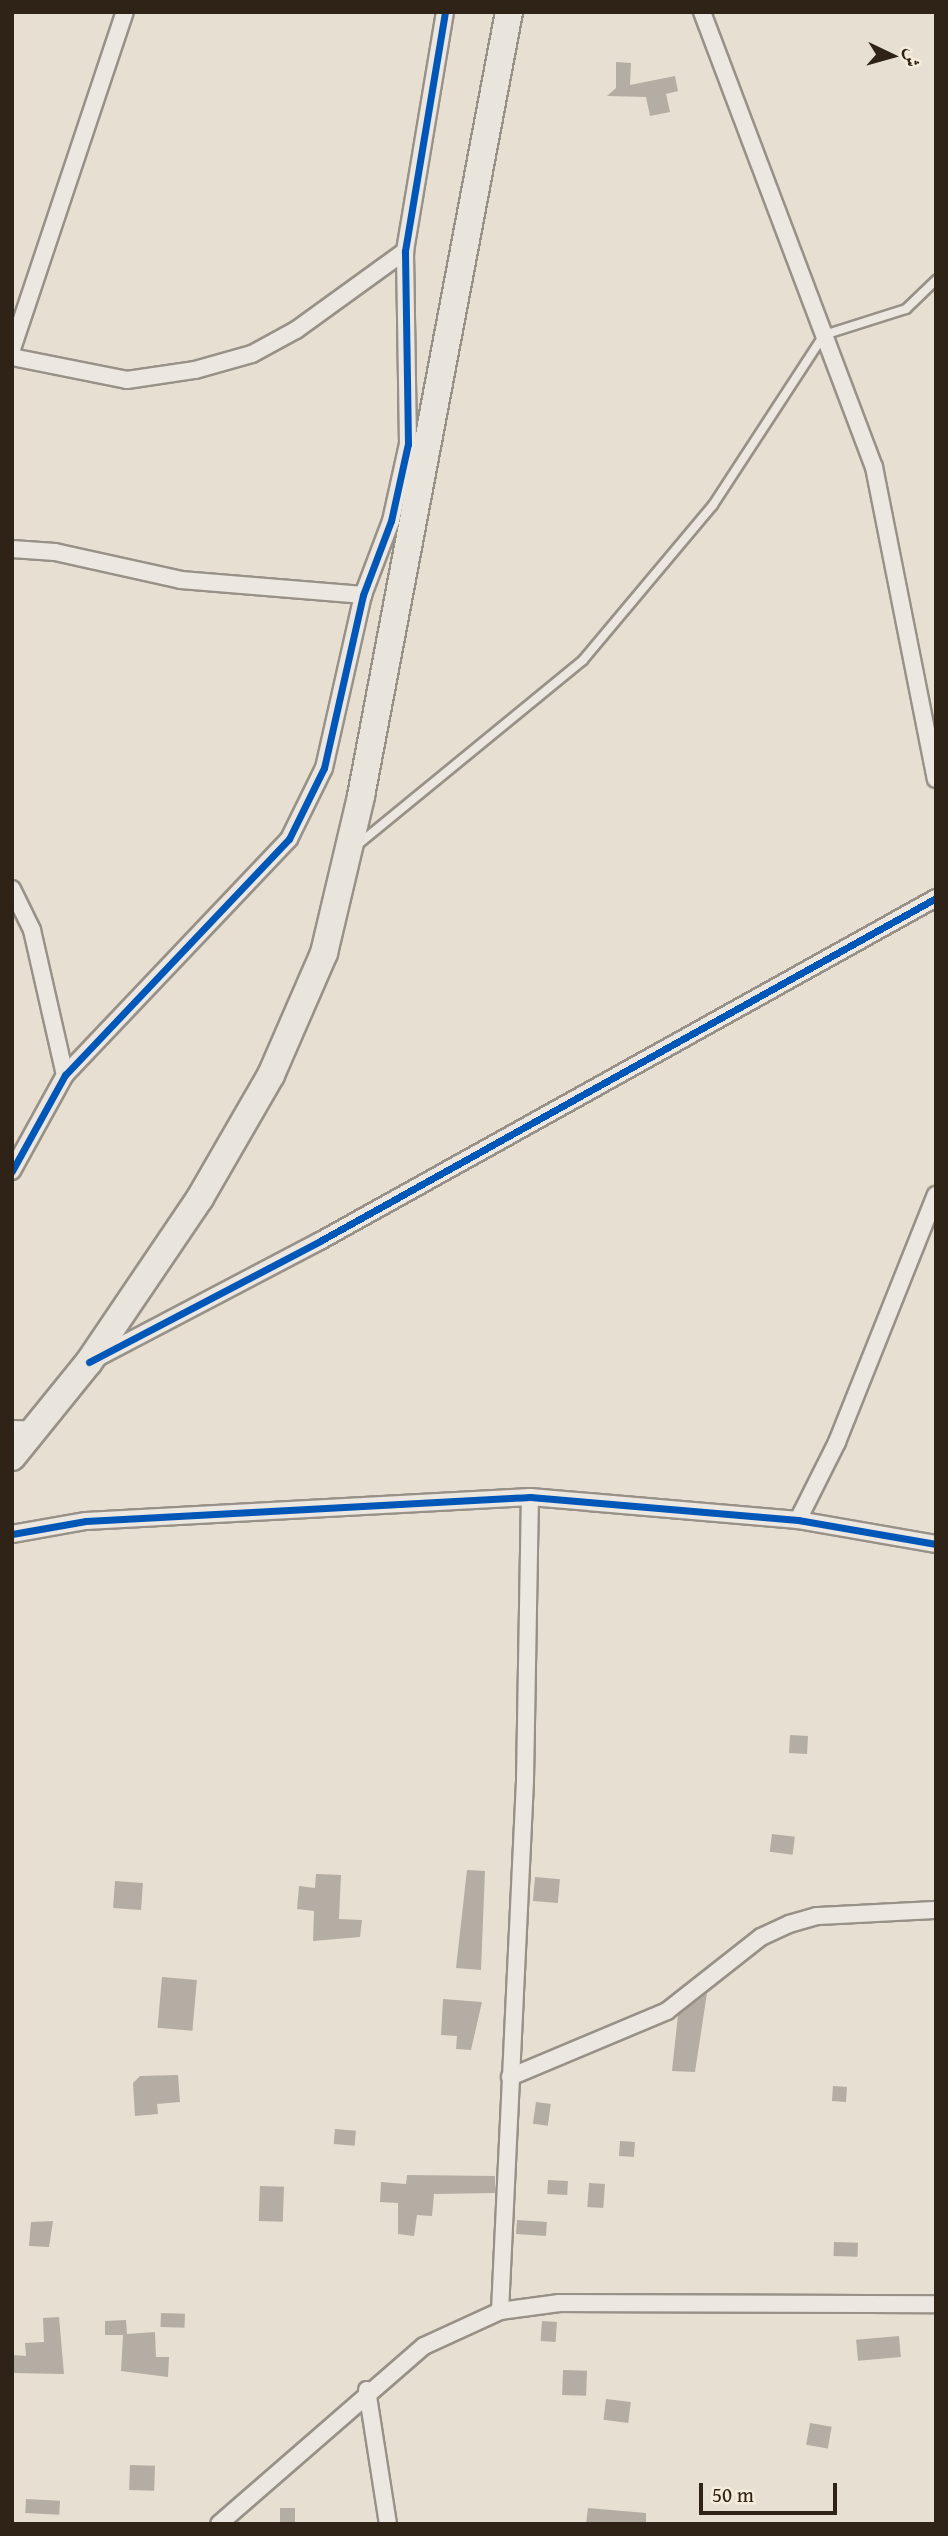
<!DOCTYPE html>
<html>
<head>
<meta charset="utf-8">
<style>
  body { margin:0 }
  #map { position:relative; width:948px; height:2536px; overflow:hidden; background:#e7dfd1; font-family:"Gentium Book Plus",Amiri,serif }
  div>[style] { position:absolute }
  .building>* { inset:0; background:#b3ada3; transform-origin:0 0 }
  .roads { filter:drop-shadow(2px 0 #989188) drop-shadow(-2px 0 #989188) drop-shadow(0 2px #989188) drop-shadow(0 -2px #989188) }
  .service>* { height:8px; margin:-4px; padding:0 4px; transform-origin:4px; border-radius:4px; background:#ece8e1 }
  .minor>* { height:16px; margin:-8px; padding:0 8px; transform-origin:8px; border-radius:8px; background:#ece8e1 }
  .primary>* { height:26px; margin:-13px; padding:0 13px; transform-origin:13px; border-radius:13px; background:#e9e4dc }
  .cycleway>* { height:7px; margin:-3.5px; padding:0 3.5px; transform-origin:3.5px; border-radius:3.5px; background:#0057b8 }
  span { translate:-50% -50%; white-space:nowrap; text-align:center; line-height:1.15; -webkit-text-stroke:7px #f6ecdb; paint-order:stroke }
  .frame { position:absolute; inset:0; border:14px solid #2f2217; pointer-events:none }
  .north { position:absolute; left:857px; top:21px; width:70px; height:70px; -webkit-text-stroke:5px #f6ecdb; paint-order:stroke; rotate:95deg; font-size:19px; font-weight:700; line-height:28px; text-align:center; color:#2f2217 }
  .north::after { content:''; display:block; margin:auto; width:24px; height:32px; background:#2f2217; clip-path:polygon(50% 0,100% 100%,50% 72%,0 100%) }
  .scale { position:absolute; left:699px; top:2483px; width:138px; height:32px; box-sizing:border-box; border:4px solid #2f2217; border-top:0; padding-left:9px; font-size:21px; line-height:24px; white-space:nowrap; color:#2f2217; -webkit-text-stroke:5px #f6ecdb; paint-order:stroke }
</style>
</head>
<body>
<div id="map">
  <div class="building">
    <div style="clip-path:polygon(616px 62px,631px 63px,630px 85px,675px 76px,678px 91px,666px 94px,670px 112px,650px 116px,646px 97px,607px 96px,616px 88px)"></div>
    <div style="left:790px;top:1735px;width:18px;height:18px;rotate:3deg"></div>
    <div style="left:772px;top:1834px;width:23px;height:18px;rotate:7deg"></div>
    <div style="clip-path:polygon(467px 1870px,485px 1871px,481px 1970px,456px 1968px)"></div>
    <div style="clip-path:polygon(316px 1874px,341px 1875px,339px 1919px,362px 1920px,360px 1937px,313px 1941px,314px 1911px,297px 1909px,299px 1886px,315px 1888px)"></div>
    <div style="left:535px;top:1877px;width:25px;height:24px;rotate:5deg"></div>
    <div style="left:115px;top:1881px;width:28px;height:27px;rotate:4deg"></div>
    <div style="left:162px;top:1977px;width:35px;height:51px;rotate:5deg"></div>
    <div style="clip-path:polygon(707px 1993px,695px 2072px,672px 2071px,678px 2015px)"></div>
    <div style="clip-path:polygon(443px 1999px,482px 2002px,471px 2050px,456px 2049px,457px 2036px,441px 2035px)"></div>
    <div style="clip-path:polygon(178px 2075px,180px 2102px,157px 2104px,158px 2114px,135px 2116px,133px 2083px,140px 2076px)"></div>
    <div style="left:833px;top:2086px;width:14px;height:15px;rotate:4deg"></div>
    <div style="left:536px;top:2102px;width:15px;height:22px;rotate:8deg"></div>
    <div style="left:335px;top:2129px;width:21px;height:15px;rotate:5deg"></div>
    <div style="left:620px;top:2141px;width:15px;height:15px;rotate:4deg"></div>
    <div style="clip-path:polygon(407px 2175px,495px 2176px,495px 2193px,434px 2194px,432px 2216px,417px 2215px,414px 2236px,398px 2234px,398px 2203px,380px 2202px,381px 2182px,406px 2184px)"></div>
    <div style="left:548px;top:2180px;width:20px;height:14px;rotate:3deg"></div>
    <div style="left:589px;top:2183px;width:16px;height:24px;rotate:4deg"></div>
    <div style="left:260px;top:2186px;width:24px;height:35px;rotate:2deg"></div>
    <div style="left:517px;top:2220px;width:30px;height:14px;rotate:4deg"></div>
    <div style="clip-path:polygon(53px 2221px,49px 2247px,29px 2246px,31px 2222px)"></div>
    <div style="left:834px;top:2242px;width:24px;height:14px;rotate:2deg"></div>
    <div style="left:161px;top:2313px;width:24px;height:14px;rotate:2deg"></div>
    <div style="clip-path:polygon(59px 2317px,64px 2374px,12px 2373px,12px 2355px,26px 2356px,25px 2343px,44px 2342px,43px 2318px)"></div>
    <div style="clip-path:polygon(126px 2320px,127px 2334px,155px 2332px,156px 2357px,169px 2357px,168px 2377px,121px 2371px,123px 2335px,105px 2335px,105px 2321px)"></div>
    <div style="left:542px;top:2321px;width:15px;height:20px;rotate:4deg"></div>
    <div style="left:899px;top:2336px;width:21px;height:43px;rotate:85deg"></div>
    <div style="left:563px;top:2370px;width:24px;height:25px;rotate:2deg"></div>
    <div style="left:606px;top:2399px;width:25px;height:21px;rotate:7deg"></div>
    <div style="left:810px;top:2423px;width:22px;height:22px;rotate:10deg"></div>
    <div style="left:130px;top:2465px;width:25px;height:25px;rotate:2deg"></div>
    <div style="left:26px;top:2499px;width:34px;height:14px;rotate:3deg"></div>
    <div style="left:280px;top:2508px;width:15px;height:16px"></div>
    <div style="clip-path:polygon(588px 2508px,646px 2513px,646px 2524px,586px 2524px)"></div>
  </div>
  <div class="roads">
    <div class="service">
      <div style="left:356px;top:846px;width:293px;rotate:-39.3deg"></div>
      <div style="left:583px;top:660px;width:202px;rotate:-50deg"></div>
      <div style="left:713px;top:505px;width:203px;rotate:-56.9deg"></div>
      <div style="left:824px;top:335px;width:86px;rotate:-17.6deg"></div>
      <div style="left:906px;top:309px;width:42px;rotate:-44deg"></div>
    </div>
    <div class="minor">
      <div style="left:702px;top:12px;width:486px;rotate:69.3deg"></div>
      <div style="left:874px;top:467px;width:318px;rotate:78.8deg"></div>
      <div style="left:12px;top:349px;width:355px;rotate:-71.5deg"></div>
      <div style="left:12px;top:357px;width:117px;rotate:11.3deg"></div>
      <div style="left:127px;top:380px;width:69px;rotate:-8.4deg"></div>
      <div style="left:195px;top:370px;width:59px;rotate:-15.7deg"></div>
      <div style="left:252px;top:354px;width:50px;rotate:-28.6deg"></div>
      <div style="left:296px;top:330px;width:135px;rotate:-35.9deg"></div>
      <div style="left:12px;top:549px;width:43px;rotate:4deg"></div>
      <div style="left:55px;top:552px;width:129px;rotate:12.5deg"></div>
      <div style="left:181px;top:580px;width:183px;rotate:4.7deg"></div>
      <div style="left:12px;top:889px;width:46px;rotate:64deg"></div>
      <div style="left:32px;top:930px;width:149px;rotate:77.2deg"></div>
      <div style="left:12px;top:1171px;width:110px;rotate:-61.1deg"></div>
      <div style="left:65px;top:1075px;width:325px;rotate:-46.5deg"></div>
      <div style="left:289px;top:839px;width:79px;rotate:-63.8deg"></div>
      <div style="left:324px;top:768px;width:177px;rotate:-77.3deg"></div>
      <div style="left:363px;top:595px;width:79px;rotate:-69.3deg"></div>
      <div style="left:391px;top:521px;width:79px;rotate:-77.6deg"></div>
      <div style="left:408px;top:444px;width:193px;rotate:-90.9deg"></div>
      <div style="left:405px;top:251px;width:242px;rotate:-80.5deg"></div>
      <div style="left:97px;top:1358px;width:252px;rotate:-27.7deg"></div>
      <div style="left:320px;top:1241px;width:705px;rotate:-29.11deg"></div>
      <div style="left:12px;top:1429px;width:23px;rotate:2deg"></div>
      <div style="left:798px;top:1520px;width:87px;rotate:-63.4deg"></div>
      <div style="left:837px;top:1442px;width:266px;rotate:-68.2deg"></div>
      <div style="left:12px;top:1534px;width:75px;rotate:-10deg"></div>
      <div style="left:86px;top:1521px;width:445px;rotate:-3.1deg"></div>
      <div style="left:530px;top:1497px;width:269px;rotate:4.9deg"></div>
      <div style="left:798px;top:1520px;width:140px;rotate:9.9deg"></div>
      <div style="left:510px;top:2077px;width:170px;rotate:-22.8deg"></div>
      <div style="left:667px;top:2011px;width:120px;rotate:-38.2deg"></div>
      <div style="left:761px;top:1937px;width:31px;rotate:-25deg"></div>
      <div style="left:789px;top:1924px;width:29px;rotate:-16deg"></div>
      <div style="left:817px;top:1916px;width:119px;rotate:-2.9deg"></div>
      <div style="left:500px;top:2311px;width:532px;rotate:-87.3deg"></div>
      <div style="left:525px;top:1780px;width:283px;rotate:-89deg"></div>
      <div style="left:367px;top:2390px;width:136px;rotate:81.1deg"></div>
      <div style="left:219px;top:2524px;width:271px;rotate:-41deg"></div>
      <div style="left:424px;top:2346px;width:84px;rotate:-24.7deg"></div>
      <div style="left:500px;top:2311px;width:60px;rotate:-7.7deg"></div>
      <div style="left:559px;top:2303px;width:377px;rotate:0.2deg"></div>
    </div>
    <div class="primary">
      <div style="left:12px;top:1457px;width:122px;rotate:-51deg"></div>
      <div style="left:89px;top:1362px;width:198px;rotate:-55.9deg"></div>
      <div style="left:200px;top:1198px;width:142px;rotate:-60deg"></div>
      <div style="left:271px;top:1075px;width:133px;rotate:-66.5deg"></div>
      <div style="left:324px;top:953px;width:161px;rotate:-76.7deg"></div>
      <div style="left:361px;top:796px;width:798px;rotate:-79.31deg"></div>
    </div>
  </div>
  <div class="cycleway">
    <div style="left:12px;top:1171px;width:110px;rotate:-61.1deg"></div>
    <div style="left:65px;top:1075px;width:325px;rotate:-46.5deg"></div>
    <div style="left:289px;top:839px;width:79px;rotate:-63.8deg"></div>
    <div style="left:324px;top:768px;width:177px;rotate:-77.3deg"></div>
    <div style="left:363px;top:595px;width:79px;rotate:-69.3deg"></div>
    <div style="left:391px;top:521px;width:79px;rotate:-77.6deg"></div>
    <div style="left:408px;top:444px;width:193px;rotate:-90.9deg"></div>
    <div style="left:405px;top:251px;width:242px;rotate:-80.5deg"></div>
    <div style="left:89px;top:1362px;width:261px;rotate:-27.6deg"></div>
    <div style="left:320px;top:1241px;width:705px;rotate:-29.11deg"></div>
    <div style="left:12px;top:1534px;width:75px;rotate:-10deg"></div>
    <div style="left:86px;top:1521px;width:445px;rotate:-3.1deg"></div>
    <div style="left:530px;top:1497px;width:269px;rotate:4.9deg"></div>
    <div style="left:798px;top:1520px;width:140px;rotate:9.9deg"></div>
  </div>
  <div class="frame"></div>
  <div class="north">ش</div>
  <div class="scale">50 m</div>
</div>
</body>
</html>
